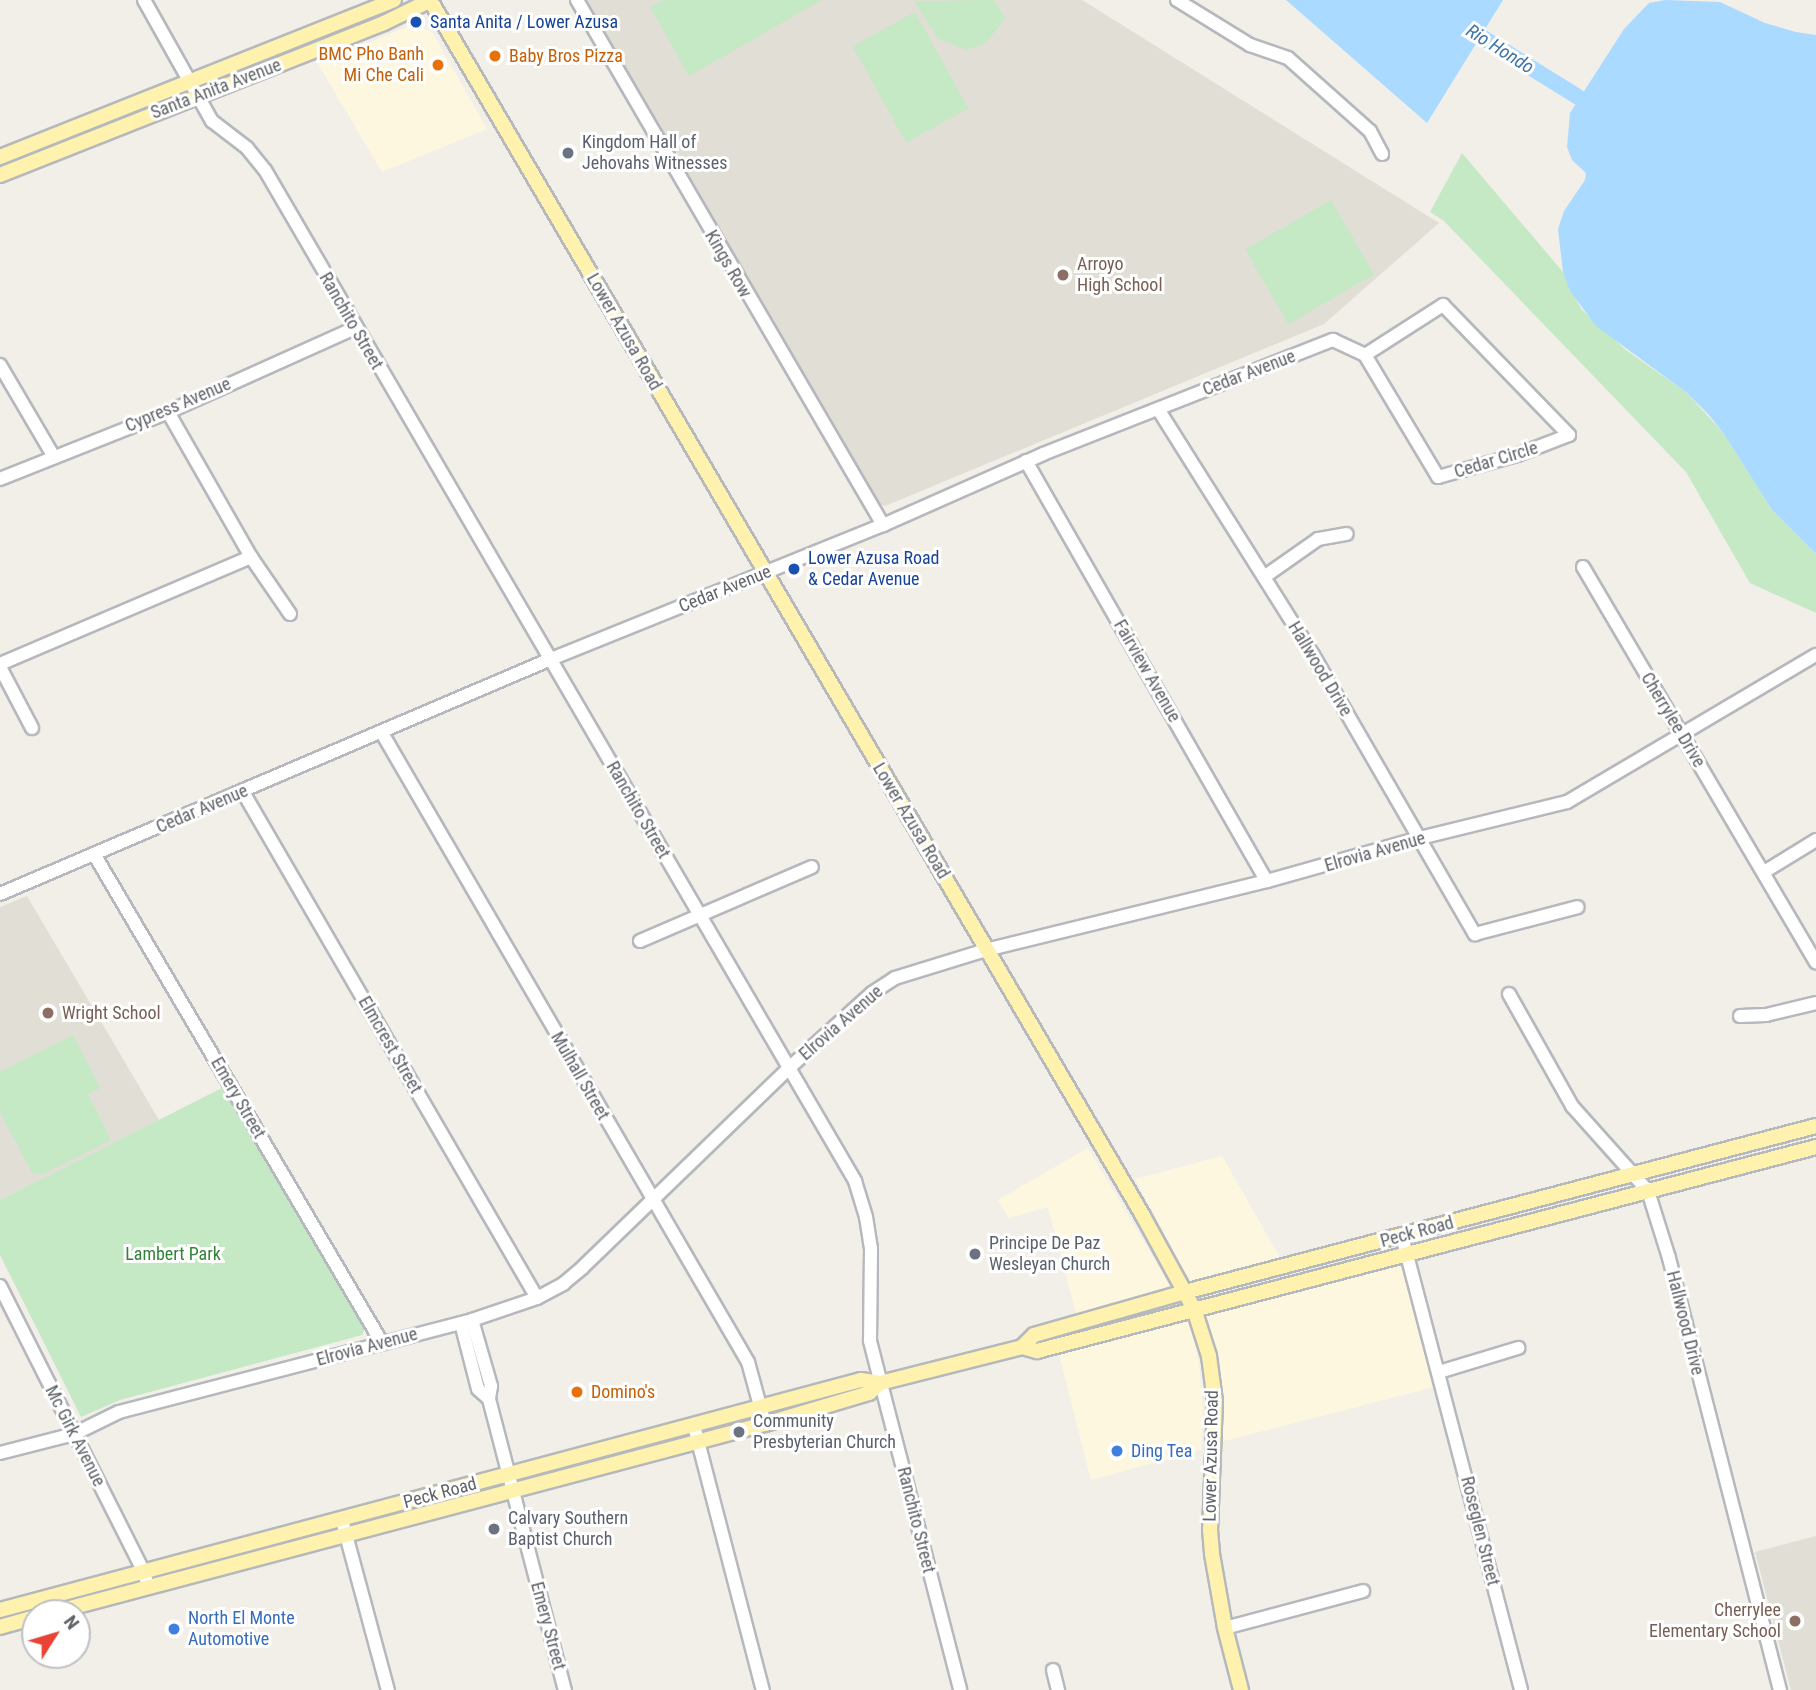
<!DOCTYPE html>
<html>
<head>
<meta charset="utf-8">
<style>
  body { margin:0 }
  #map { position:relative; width:1816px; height:1690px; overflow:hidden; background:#f1efe8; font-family:"Roboto Condensed",sans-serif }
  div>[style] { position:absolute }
  .commercial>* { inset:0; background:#fef7e0 }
  .education>* { inset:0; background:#e1ded6 }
  .green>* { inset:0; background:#c5e8c5; transform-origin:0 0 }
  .water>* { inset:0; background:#aadaff }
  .river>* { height:16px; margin:-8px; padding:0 8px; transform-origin:8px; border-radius:8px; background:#aadaff }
  .roads { filter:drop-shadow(2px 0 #b5b8bc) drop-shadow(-2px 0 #b5b8bc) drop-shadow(0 2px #b5b8bc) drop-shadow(0 -2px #b5b8bc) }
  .minor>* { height:12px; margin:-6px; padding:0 6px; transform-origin:6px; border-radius:6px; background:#fff }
  .major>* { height:14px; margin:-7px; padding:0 7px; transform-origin:7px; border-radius:7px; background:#fff2af }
  .dots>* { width:19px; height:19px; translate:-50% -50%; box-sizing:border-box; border:4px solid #fff; border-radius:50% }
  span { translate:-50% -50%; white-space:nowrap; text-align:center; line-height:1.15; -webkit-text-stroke:6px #fff; paint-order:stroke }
  .transit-label { font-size:18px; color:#164399 }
  .left { translate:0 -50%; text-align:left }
  .food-label { font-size:18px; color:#c56008 }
  .right { translate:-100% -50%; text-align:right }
  .street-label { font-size:18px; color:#5f6368 }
  .worship-label { font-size:18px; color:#5b616d }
  .education-label { font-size:18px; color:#785e54 }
  .park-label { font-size:18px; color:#348238 }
  .shop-label { font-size:18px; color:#366cbe }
  .water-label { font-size:19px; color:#4174aa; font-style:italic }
  .north { position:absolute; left:21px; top:1599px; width:70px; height:70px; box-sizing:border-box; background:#fff; border:2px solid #bfc1c3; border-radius:50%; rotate:53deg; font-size:19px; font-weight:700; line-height:28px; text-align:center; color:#5f6368 }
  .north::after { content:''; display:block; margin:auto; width:24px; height:32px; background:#ea4335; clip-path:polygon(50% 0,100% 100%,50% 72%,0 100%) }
</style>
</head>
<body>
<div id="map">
  <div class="commercial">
    <div style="clip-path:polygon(414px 24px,432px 32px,487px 129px,382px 172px,318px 64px)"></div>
    <div style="clip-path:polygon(1088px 1148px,1174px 1292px,1078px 1321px,1048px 1207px,1009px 1218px,998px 1200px)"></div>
    <div style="clip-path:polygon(1222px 1156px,1283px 1263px,1193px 1287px,1135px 1179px)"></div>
    <div style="clip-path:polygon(1405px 1258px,1438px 1386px,1220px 1442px,1219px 1379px,1204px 1313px)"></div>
    <div style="clip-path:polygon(1189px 1316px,1199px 1363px,1203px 1410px,1201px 1450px,1091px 1480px,1058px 1350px)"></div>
  </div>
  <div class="education">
    <div style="clip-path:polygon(585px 0,1082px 0,1439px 223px,1324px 324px,885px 506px,879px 504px)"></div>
    <div style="clip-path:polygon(27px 896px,159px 1120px,0 1200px,0 907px)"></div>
    <div style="clip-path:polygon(1816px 1536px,1816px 1690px,1791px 1690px,1755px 1552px)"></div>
  </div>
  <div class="green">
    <div style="clip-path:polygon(663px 0,822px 0,689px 76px,650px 7px)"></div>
    <div style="clip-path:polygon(994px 0,1005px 18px,986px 43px,967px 50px,938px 39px,914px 1px)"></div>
    <div style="left:915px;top:12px;width:110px;height:71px;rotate:61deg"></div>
    <div style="clip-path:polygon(1462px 153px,1563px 272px,1581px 309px,1626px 350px,1687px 393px,1724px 434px,1772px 510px,1816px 554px,1816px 613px,1750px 583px,1686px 472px,1444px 221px,1430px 212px)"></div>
    <div style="left:1331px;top:200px;width:86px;height:99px;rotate:60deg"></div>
    <div style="clip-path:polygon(73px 1035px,100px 1088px,88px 1094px,111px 1140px,43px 1174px,32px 1173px,0 1112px,0 1072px)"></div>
    <div style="clip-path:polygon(222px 1088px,365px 1328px,362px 1335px,120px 1400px,81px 1417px,0 1255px,0 1200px)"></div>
  </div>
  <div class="water">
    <div style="clip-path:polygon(1286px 0,1503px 0,1427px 123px)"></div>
    <div style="clip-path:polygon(1665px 0,1720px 2px,1765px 23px,1796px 32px,1816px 35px,1816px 554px,1772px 510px,1724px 434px,1708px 414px,1687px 393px,1596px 326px,1570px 291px,1563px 272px,1558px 229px,1564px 211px,1585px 180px,1586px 173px,1572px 160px,1567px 147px,1570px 113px,1624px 29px,1649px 3px)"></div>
  </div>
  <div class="river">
    <div style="left:1464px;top:26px;width:134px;rotate:31.9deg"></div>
  </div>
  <div class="roads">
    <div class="minor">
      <div style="left:144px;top:0;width:139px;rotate:60.7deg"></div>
      <div style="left:212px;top:121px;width:44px;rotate:37.6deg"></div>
      <div style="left:247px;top:148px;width:28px;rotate:51deg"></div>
      <div style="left:265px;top:170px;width:1171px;rotate:59.73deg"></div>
      <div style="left:855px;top:1181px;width:38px;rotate:73deg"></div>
      <div style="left:866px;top:1217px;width:31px;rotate:81deg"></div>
      <div style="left:871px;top:1248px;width:93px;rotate:90.6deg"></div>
      <div style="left:870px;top:1341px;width:360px;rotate:75.5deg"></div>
      <div style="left:577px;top:0;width:608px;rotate:59.76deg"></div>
      <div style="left:1177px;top:0;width:86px;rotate:31.7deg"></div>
      <div style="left:1250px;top:45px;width:40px;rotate:18.9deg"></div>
      <div style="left:1288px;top:58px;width:110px;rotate:41.7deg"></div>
      <div style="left:1370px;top:131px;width:26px;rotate:62deg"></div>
      <div style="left:1443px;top:305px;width:181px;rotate:45.9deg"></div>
      <div style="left:1569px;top:435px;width:56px;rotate:159deg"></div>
      <div style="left:1517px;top:455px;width:82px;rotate:164.4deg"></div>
      <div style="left:1438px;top:477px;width:142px;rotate:-120.9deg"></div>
      <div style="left:1365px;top:355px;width:93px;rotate:-32.7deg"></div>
      <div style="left:0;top:365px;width:107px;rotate:59.6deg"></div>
      <div style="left:1158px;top:409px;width:291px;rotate:57.8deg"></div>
      <div style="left:1313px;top:655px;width:323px;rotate:59.9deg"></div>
      <div style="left:1475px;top:934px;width:106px;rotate:-14.7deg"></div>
      <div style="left:168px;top:412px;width:167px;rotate:60.2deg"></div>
      <div style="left:251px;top:557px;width:69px;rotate:55.6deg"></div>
      <div style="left:1026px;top:461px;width:484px;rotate:60.2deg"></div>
      <div style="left:0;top:479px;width:181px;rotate:-21.7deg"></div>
      <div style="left:168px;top:412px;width:205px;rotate:-24.2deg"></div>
      <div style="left:1583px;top:567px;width:459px;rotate:59.5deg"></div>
      <div style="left:1264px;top:577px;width:66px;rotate:-35.1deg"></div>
      <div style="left:1318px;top:539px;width:29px;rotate:-10deg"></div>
      <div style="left:0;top:664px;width:273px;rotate:-23.1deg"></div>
      <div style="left:0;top:667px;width:69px;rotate:62.3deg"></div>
      <div style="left:382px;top:733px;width:728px;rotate:59.81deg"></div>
      <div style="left:748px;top:1362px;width:64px;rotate:74.7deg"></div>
      <div style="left:243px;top:792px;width:585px;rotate:59.84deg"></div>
      <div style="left:94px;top:854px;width:568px;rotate:59.5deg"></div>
      <div style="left:1764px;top:872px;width:61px;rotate:-31.6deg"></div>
      <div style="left:0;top:894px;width:599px;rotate:-23.1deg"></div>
      <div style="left:551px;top:659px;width:358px;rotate:-22deg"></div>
      <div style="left:883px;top:525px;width:175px;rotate:-23.9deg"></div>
      <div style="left:1043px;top:454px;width:312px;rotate:-21.5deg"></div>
      <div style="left:1333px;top:340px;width:35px;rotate:25deg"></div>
      <div style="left:640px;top:941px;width:187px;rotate:-23.3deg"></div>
      <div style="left:1509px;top:994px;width:129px;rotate:60.6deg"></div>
      <div style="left:1572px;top:1106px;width:114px;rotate:48.2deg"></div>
      <div style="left:1648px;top:1191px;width:70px;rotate:72.6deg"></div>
      <div style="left:1669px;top:1258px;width:446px;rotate:75.6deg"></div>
      <div style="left:1740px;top:1016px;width:26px;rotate:-2deg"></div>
      <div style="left:1766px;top:1015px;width:51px;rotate:-13.5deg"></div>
      <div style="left:1402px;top:1236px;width:469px;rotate:75.3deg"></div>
      <div style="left:0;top:1286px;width:320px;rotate:63.3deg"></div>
      <div style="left:144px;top:1572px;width:16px;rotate:75deg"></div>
      <div style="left:472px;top:1320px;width:69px;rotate:73.9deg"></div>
      <div style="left:491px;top:1386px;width:13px;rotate:99deg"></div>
      <div style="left:489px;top:1399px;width:301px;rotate:75.4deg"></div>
      <div style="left:461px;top:1323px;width:68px;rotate:75.6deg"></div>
      <div style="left:478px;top:1389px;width:15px;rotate:42deg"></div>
      <div style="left:1439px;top:1372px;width:83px;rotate:-16.9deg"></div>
      <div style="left:694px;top:1426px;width:273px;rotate:75.4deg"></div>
      <div style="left:0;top:1453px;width:76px;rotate:-14.4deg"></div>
      <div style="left:74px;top:1434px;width:50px;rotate:-26.1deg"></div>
      <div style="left:119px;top:1412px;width:365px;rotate:-14.6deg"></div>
      <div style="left:472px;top:1320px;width:69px;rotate:-18.7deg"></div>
      <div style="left:537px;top:1298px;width:30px;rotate:-28deg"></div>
      <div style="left:563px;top:1284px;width:26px;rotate:-40deg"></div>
      <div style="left:583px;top:1267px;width:286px;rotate:-44deg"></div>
      <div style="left:789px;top:1068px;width:112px;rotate:-42.1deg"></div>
      <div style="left:872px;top:993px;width:27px;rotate:-33deg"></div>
      <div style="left:895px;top:978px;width:95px;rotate:-17.1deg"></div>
      <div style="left:986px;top:950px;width:289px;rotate:-13.8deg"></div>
      <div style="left:1267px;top:881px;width:159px;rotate:-15.7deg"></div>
      <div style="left:1420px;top:838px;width:151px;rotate:-13.8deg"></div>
      <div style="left:1567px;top:802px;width:289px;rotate:-30.6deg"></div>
      <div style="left:342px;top:1520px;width:176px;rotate:74.9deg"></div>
      <div style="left:1225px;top:1628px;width:143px;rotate:-15deg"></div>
      <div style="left:1053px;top:1670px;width:21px;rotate:76deg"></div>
    </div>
    <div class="major">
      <div style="left:430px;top:0;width:1410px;rotate:59.61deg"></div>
      <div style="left:1143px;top:1216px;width:106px;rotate:61.3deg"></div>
      <div style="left:1194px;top:1309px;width:49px;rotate:72.3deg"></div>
      <div style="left:1209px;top:1356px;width:45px;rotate:82.4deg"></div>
      <div style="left:1215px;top:1401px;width:129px;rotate:92.2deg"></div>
      <div style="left:1210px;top:1530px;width:24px;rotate:85deg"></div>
      <div style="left:1212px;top:1554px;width:75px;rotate:80deg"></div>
      <div style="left:1225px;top:1628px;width:64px;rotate:75.5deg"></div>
      <div style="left:0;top:157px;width:424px;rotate:-21.7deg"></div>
      <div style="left:0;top:175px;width:413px;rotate:-21.6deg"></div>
      <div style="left:384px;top:23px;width:52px;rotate:-26.1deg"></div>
      <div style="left:1022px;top:1347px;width:17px;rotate:-45deg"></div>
      <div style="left:1034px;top:1335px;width:157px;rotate:-15.9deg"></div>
      <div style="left:1185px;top:1292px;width:652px;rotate:-14.74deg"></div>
      <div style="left:0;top:1610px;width:891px;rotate:-14.96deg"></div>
      <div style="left:861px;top:1380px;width:19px;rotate:9deg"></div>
      <div style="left:880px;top:1383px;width:146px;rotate:-14.2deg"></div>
      <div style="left:1022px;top:1347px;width:16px;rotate:15deg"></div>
      <div style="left:1037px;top:1351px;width:805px;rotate:-14.67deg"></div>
      <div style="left:51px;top:1613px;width:739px;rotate:-14.83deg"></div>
      <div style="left:765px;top:1424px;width:109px;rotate:-16.6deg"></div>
      <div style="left:869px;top:1393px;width:15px;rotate:-42deg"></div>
      <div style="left:0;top:1627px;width:36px;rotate:-16deg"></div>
    </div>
  </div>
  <div class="dots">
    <div style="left:416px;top:22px;background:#1a4fb4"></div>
    <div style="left:495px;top:56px;background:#e8710a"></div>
    <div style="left:438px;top:65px;background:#e8710a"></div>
    <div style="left:568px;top:153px;background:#6b7280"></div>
    <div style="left:1063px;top:275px;background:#8d6e63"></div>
    <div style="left:794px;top:569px;background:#1a4fb4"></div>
    <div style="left:48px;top:1013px;background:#8d6e63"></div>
    <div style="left:975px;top:1254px;background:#6b7280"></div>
    <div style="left:577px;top:1392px;background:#e8710a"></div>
    <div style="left:739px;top:1432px;background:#6b7280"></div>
    <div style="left:1117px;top:1451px;background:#3f7fe0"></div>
    <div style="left:494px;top:1529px;background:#6b7280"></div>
    <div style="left:1795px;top:1621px;background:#8d6e63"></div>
    <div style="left:174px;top:1629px;background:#3f7fe0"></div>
  </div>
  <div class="transit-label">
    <span class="left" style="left:430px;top:22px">Santa Anita / Lower Azusa</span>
    <span class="left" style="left:808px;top:569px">Lower Azusa Road<br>&amp; Cedar Avenue</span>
  </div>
  <div class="food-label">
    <span class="right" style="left:424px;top:65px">BMC Pho Banh<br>Mi Che Cali</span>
    <span class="left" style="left:509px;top:56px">Baby Bros Pizza</span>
    <span class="left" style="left:591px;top:1392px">Domino's</span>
  </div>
  <div class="street-label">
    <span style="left:216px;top:89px;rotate:-21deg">Santa Anita Avenue</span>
    <span style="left:728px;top:264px;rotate:60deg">Kings Row</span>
    <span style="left:351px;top:321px;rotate:60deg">Ranchito Street</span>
    <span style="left:624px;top:332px;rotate:60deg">Lower Azusa Road</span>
    <span style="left:1249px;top:373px;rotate:-21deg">Cedar Avenue</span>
    <span style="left:178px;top:405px;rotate:-23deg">Cypress Avenue</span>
    <span style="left:1496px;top:460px;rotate:-17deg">Cedar Circle</span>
    <span style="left:725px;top:589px;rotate:-22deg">Cedar Avenue</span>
    <span style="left:1320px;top:669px;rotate:59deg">Hallwood Drive</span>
    <span style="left:1147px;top:671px;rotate:60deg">Fairview Avenue</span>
    <span style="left:1673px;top:720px;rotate:59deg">Cherrylee Drive</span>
    <span style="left:202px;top:809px;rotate:-23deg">Cedar Avenue</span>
    <span style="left:638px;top:810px;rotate:60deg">Ranchito Street</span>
    <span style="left:911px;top:821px;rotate:59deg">Lower Azusa Road</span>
    <span style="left:1375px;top:852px;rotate:-16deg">Elrovia Avenue</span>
    <span style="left:841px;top:1023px;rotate:-41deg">Elrovia Avenue</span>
    <span style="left:390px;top:1045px;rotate:60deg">Elmcrest Street</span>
    <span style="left:580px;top:1076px;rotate:60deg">Mulhall Street</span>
    <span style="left:238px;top:1098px;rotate:60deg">Emery Street</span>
    <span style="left:1417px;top:1232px;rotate:-15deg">Peck Road</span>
    <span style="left:1685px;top:1323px;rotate:76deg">Hallwood Drive</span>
    <span style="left:367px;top:1347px;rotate:-15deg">Elrovia Avenue</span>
    <span style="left:75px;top:1436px;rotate:63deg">Mc Girk Avenue</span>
    <span style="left:1211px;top:1456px;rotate:-89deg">Lower Azusa Road</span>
    <span style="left:440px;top:1493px;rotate:-15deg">Peck Road</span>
    <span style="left:916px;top:1520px;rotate:76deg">Ranchito Street</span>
    <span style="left:1480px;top:1531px;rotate:76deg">Roseglen Street</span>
    <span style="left:548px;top:1626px;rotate:75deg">Emery Street</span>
  </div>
  <div class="worship-label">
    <span class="left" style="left:582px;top:153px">Kingdom Hall of<br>Jehovahs Witnesses</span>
    <span class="left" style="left:989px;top:1254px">Principe De Paz<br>Wesleyan Church</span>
    <span class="left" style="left:753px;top:1432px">Community<br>Presbyterian Church</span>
    <span class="left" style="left:508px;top:1529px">Calvary Southern<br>Baptist Church</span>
  </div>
  <div class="education-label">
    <span class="left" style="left:1077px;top:275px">Arroyo<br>High School</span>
    <span class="left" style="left:62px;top:1013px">Wright School</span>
    <span class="right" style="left:1781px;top:1621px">Cherrylee<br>Elementary School</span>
  </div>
  <div class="park-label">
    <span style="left:173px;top:1254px">Lambert Park</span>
  </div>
  <div class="shop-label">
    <span class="left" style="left:1131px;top:1451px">Ding Tea</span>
    <span class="left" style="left:188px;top:1629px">North El Monte<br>Automotive</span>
  </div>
  <div class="water-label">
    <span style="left:1500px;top:49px;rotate:32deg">Rio Hondo</span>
  </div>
  <div class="north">N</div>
</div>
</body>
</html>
